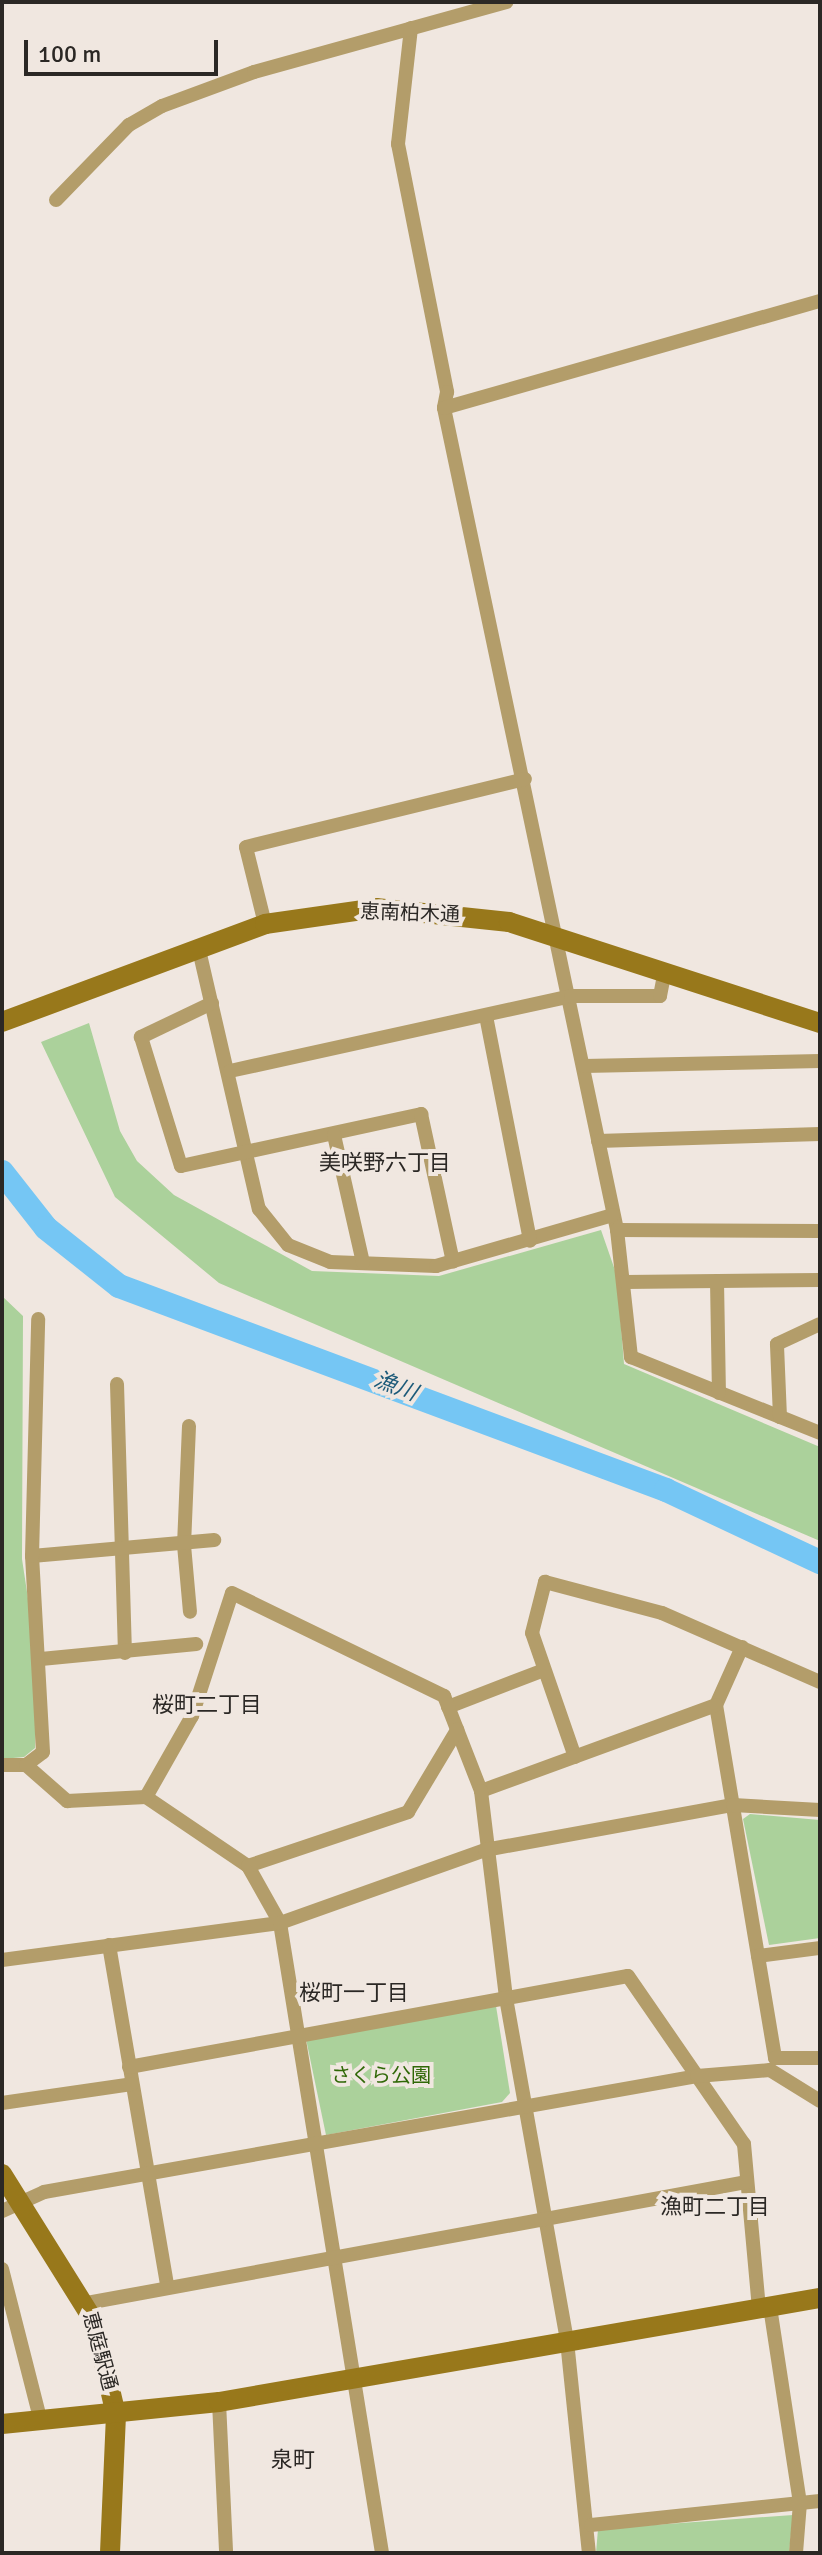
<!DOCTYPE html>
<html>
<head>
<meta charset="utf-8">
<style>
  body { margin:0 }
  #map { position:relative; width:822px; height:2555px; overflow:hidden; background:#f0e7e0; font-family:Signika,"Noto Sans JP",sans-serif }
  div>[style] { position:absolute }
  .green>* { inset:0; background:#abd19b }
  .river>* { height:24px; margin:-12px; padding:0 12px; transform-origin:12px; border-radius:12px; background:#75c6f4 }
  .street>* { height:14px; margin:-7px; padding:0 7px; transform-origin:7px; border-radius:7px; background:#b39d6a }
  .secondary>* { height:20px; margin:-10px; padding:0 10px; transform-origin:10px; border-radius:10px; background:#98781b }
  span { translate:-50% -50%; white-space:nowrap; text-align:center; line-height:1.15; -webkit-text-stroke:8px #f0e7e0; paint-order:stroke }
  .street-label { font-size:20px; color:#2b2825 }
  .park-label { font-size:20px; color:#306807 }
  .neighbourhood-label { font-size:22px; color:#2b2825 }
  .water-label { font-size:22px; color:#1c5a79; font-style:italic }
  .frame { position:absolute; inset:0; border:4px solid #2b2825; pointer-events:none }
  .scale { position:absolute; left:24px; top:40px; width:194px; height:36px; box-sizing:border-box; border:4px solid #2b2825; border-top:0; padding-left:10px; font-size:24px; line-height:28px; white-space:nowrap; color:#2b2825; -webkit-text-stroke:6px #f0e7e0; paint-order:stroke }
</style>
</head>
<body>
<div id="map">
  <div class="green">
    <div style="clip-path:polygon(89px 1023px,120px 1131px,137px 1161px,174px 1195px,312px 1271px,439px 1276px,601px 1230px,617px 1276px,624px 1364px,820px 1447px,820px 1541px,219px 1283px,115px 1197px,41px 1042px)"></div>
    <div style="clip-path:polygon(2px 1296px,23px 1316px,22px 1559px,37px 1658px,35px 1748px,24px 1757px,2px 1759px)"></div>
    <div style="clip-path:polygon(750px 1814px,820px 1820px,820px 1938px,769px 1945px,743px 1819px)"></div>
    <div style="clip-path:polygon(496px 2006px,510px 2093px,502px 2102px,326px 2135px,306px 2039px)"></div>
    <div style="clip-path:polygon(793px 2515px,789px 2553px,596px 2553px,598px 2529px)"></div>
  </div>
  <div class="river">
    <div style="left:2px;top:1172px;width:71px;rotate:51.8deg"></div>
    <div style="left:46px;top:1228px;width:93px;rotate:38.5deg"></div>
    <div style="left:119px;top:1286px;width:584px;rotate:20.45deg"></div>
    <div style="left:666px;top:1490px;width:170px;rotate:25.1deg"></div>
  </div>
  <div class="street">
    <div style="left:411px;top:28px;width:117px;rotate:96.4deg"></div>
    <div style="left:398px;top:144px;width:253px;rotate:78.8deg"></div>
    <div style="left:447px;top:392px;width:16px;rotate:101deg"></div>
    <div style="left:444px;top:408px;width:840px;rotate:78.11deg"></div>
    <div style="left:617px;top:1230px;width:128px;rotate:83.7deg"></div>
    <div style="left:631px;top:1357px;width:204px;rotate:21.9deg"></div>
    <div style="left:56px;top:200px;width:105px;rotate:-45.8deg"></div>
    <div style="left:129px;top:125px;width:38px;rotate:-30deg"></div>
    <div style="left:162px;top:106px;width:98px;rotate:-20.3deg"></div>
    <div style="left:254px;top:72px;width:262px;rotate:-15.5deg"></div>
    <div style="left:444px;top:408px;width:391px;rotate:-15.9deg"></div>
    <div style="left:265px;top:924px;width:79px;rotate:-103.9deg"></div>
    <div style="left:246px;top:847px;width:287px;rotate:-13.7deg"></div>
    <div style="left:199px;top:950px;width:266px;rotate:77deg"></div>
    <div style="left:259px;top:1209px;width:46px;rotate:51.1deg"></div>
    <div style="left:288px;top:1245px;width:45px;rotate:22deg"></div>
    <div style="left:330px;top:1262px;width:106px;rotate:2.2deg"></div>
    <div style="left:436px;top:1266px;width:184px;rotate:-16.1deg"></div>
    <div style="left:212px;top:1003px;width:79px;rotate:154.4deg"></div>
    <div style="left:141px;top:1037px;width:135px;rotate:72.8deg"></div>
    <div style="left:181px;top:1166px;width:246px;rotate:-12.2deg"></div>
    <div style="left:421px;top:1114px;width:151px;rotate:77.8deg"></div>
    <div style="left:486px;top:1016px;width:229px;rotate:78.9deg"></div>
    <div style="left:584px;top:1066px;width:236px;rotate:-1.2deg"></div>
    <div style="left:230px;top:1071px;width:349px;rotate:-12.4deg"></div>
    <div style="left:571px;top:996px;width:89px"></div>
    <div style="left:660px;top:996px;width:25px;rotate:-79deg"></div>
    <div style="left:334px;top:1135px;width:131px;rotate:77.2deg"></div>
    <div style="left:598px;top:1141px;width:222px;rotate:-1.8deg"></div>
    <div style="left:617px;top:1230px;width:203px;rotate:0.3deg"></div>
    <div style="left:717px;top:1281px;width:112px;rotate:89deg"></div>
    <div style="left:625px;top:1282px;width:195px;rotate:-0.6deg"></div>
    <div style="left:117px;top:1384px;width:269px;rotate:88.3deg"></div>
    <div style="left:780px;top:1417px;width:73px;rotate:-92.4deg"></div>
    <div style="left:777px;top:1344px;width:47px;rotate:-24.9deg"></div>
    <div style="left:189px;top:1426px;width:119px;rotate:92.4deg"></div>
    <div style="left:184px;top:1545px;width:67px;rotate:84.9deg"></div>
    <div style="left:32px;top:1556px;width:183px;rotate:-5deg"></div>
    <div style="left:742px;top:1647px;width:64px;rotate:114.1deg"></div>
    <div style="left:716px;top:1705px;width:358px;rotate:80.5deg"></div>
    <div style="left:775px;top:2058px;width:45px"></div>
    <div style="left:41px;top:1659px;width:156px;rotate:-5.5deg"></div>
    <div style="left:448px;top:1707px;width:103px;rotate:-21.1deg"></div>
    <div style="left:575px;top:1757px;width:131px;rotate:-109.1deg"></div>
    <div style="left:532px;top:1633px;width:53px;rotate:-75.7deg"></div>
    <div style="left:545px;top:1582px;width:121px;rotate:14.8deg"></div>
    <div style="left:662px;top:1613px;width:172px;rotate:23.6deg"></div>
    <div style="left:2px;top:1765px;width:24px"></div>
    <div style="left:26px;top:1765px;width:21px;rotate:-37deg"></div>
    <div style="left:43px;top:1752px;width:196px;rotate:-93.2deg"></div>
    <div style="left:32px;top:1556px;width:237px;rotate:-88.5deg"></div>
    <div style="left:26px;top:1765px;width:55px;rotate:41.3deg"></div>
    <div style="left:67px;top:1801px;width:79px;rotate:-2.9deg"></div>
    <div style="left:146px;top:1797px;width:123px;rotate:34.1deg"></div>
    <div style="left:248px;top:1866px;width:65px;rotate:60.7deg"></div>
    <div style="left:280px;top:1923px;width:638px;rotate:80.8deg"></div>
    <div style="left:481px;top:1791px;width:250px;rotate:-20.1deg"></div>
    <div style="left:146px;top:1797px;width:93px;rotate:-60.4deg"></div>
    <div style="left:192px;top:1716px;width:129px;rotate:-72deg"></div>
    <div style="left:232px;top:1593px;width:236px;rotate:25.9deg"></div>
    <div style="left:444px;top:1696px;width:102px;rotate:68.7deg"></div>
    <div style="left:481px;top:1791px;width:209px;rotate:83.1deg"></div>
    <div style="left:506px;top:1998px;width:348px;rotate:79.9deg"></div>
    <div style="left:567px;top:2341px;width:213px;rotate:84.1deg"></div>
    <div style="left:248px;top:1866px;width:169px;rotate:-18.6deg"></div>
    <div style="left:408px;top:1812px;width:96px;rotate:-59.1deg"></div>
    <div style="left:109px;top:1945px;width:345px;rotate:80.3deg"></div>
    <div style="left:758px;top:1956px;width:63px;rotate:-7.4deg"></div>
    <div style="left:2px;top:1960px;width:280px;rotate:-7.6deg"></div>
    <div style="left:280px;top:1923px;width:218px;rotate:-19.6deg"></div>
    <div style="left:485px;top:1850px;width:252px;rotate:-10.3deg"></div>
    <div style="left:733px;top:1805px;width:87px;rotate:3.3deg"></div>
    <div style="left:129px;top:2067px;width:507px;rotate:-10.34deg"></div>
    <div style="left:628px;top:1976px;width:204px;rotate:55.4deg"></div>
    <div style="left:744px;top:2144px;width:166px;rotate:84.8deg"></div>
    <div style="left:2px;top:2103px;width:131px;rotate:-8.3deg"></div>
    <div style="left:2px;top:2211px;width:46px;rotate:-24.3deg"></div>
    <div style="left:44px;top:2192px;width:663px;rotate:-10.07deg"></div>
    <div style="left:697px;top:2076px;width:73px;rotate:-4.7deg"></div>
    <div style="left:770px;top:2070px;width:59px;rotate:31.8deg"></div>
    <div style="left:2px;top:2269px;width:158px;rotate:75.7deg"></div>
    <div style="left:87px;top:2303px;width:671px;rotate:-10.39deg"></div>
    <div style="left:770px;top:2307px;width:198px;rotate:81.3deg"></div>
    <div style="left:800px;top:2503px;width:50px;rotate:94.6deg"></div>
    <div style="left:219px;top:2402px;width:151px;rotate:87.3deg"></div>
    <div style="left:591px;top:2525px;width:230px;rotate:-6deg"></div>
  </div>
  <div class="secondary">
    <div style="left:2px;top:1022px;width:281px;rotate:-20.4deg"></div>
    <div style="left:265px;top:924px;width:112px;rotate:-8.2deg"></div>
    <div style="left:376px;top:908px;width:134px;rotate:6deg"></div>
    <div style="left:509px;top:922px;width:327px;rotate:18deg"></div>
    <div style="left:2px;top:2174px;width:173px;rotate:58deg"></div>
    <div style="left:94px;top:2321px;width:97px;rotate:76.8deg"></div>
    <div style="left:116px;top:2415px;width:138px;rotate:92.5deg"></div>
    <div style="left:2px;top:2424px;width:218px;rotate:-5.8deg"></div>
    <div style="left:219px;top:2402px;width:610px;rotate:-9.82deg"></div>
  </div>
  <div class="street-label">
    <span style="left:410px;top:913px;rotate:2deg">恵南柏木通</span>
    <span style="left:100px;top:2351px;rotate:75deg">恵庭駅通</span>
  </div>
  <div class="park-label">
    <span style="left:381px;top:2075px">さくら公園</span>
  </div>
  <div class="neighbourhood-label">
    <span style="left:385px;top:1163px">美咲野六丁目</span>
    <span style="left:207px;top:1705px">桜町二丁目</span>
    <span style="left:354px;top:1993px">桜町一丁目</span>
    <span style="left:715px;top:2207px">漁町二丁目</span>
    <span style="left:293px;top:2460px">泉町</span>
  </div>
  <div class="water-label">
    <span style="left:396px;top:1386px;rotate:21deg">漁川</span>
  </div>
  <div class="frame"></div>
  <div class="scale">100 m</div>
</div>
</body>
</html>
